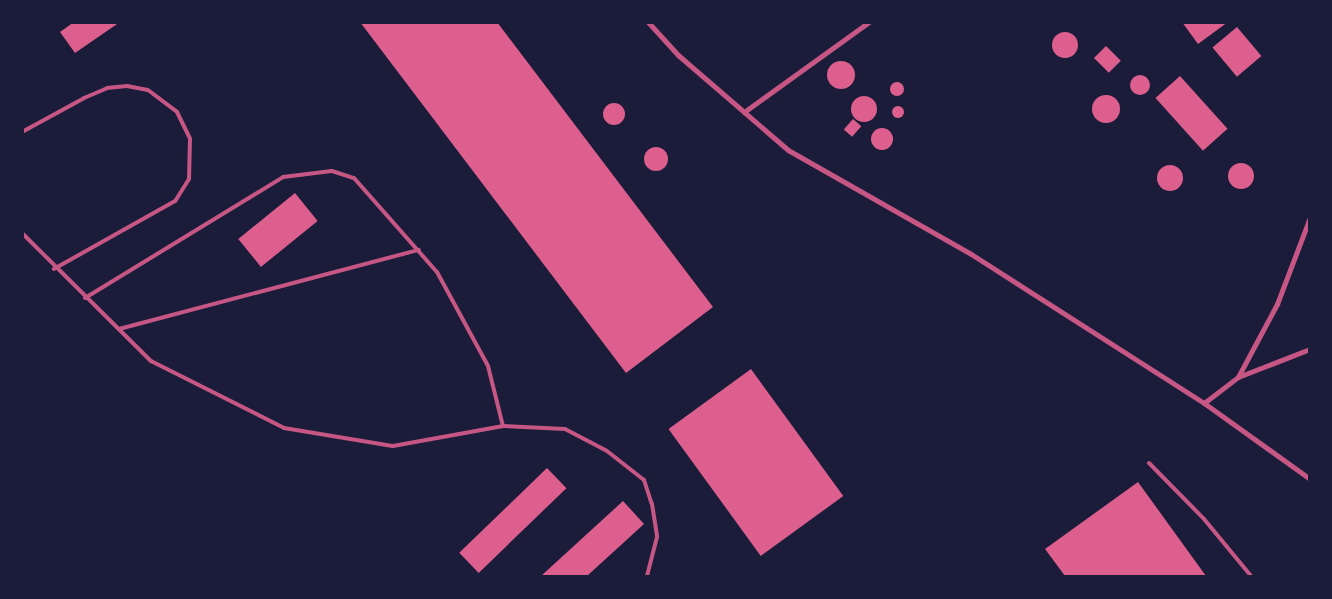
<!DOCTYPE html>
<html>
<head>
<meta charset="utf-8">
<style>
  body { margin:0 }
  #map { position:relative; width:1332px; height:599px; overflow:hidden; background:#1b1b3a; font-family:"Source Sans 3",sans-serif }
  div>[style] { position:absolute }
  .building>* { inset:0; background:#dd5f8e; transform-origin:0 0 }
  .round { border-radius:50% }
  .service>* { height:4px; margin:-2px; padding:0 2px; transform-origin:2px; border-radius:2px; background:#c65784 }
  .minor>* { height:5px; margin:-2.5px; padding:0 2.5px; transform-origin:2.5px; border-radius:2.5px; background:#c65784 }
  span { translate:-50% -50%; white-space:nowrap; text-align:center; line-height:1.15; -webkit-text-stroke:5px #1b1b3a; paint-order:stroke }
  .frame { position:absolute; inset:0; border:24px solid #1b1b3a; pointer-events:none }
</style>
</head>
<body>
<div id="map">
  <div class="building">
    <div style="clip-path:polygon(74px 22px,120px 22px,75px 53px,60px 32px)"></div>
    <div style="clip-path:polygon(360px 22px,497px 22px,713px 307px,626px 373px)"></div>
    <div style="clip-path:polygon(1182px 22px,1228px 22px,1198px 44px)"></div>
    <div style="left:1237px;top:27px;width:38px;height:32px;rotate:50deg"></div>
    <div class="round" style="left:1052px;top:32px;width:26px;height:26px"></div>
    <div style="left:1106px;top:46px;width:21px;height:17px;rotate:45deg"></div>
    <div class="round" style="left:827px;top:61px;width:28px;height:28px"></div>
    <div class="round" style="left:1130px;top:75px;width:20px;height:20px"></div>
    <div style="left:1180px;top:76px;width:71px;height:33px;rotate:48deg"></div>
    <div class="round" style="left:890px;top:82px;width:14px;height:14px"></div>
    <div class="round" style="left:1092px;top:95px;width:28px;height:28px"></div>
    <div class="round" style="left:851px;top:96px;width:26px;height:26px"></div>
    <div class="round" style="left:603px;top:103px;width:22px;height:22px"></div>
    <div class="round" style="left:892px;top:106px;width:12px;height:12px"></div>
    <div style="left:853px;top:119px;width:11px;height:14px;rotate:41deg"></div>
    <div class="round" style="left:871px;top:128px;width:22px;height:22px"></div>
    <div class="round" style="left:644px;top:147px;width:24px;height:24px"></div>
    <div class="round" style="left:1228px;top:163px;width:26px;height:26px"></div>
    <div class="round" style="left:1157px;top:165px;width:26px;height:26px"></div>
    <div style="left:295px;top:193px;width:36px;height:73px;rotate:51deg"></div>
    <div style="left:751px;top:369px;width:157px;height:102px;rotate:54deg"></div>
    <div style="left:547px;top:468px;width:28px;height:122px;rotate:46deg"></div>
    <div style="clip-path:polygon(1138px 482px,1206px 576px,1065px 576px,1045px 549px)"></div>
    <div style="clip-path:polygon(623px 501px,644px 524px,587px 576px,541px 576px)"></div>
  </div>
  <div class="service">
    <div style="left:22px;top:132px;width:71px;rotate:-28.7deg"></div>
    <div style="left:84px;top:98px;width:25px;rotate:-23deg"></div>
    <div style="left:107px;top:88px;width:20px;rotate:-6deg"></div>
    <div style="left:127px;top:86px;width:21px;rotate:11deg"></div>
    <div style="left:148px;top:90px;width:36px;rotate:37deg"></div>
    <div style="left:177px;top:112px;width:30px;rotate:64deg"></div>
    <div style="left:190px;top:139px;width:40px;rotate:91.4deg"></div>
    <div style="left:189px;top:179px;width:26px;rotate:122deg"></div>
    <div style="left:175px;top:201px;width:139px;rotate:150.7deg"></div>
    <div style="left:22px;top:233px;width:182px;rotate:44.8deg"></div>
    <div style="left:151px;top:361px;width:149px;rotate:26.7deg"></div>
    <div style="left:284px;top:428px;width:110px;rotate:9.4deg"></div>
    <div style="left:393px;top:446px;width:112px;rotate:-10.3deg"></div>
    <div style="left:503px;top:426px;width:62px;rotate:2.8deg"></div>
    <div style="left:565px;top:429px;width:47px;rotate:27.6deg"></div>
    <div style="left:607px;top:451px;width:47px;rotate:38.1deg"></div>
    <div style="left:644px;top:480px;width:25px;rotate:72deg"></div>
    <div style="left:652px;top:504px;width:33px;rotate:81deg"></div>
    <div style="left:657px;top:537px;width:40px;rotate:104.4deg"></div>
    <div style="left:85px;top:298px;width:232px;rotate:-31.4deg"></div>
    <div style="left:283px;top:177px;width:49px;rotate:-7deg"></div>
    <div style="left:332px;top:171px;width:23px;rotate:18deg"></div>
    <div style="left:354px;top:178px;width:125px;rotate:48.6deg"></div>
    <div style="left:437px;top:272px;width:107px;rotate:61.5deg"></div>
    <div style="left:488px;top:366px;width:62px;rotate:76deg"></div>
    <div style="left:119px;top:329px;width:310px;rotate:-14.8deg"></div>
    <div style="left:1149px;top:463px;width:78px;rotate:45.5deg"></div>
    <div style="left:1204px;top:519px;width:74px;rotate:50.5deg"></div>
  </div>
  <div class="minor">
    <div style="left:648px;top:22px;width:45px;rotate:47.7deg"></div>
    <div style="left:678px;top:55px;width:145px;rotate:40.8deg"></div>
    <div style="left:788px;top:150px;width:210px;rotate:29.6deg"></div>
    <div style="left:971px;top:254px;width:277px;rotate:32.6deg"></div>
    <div style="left:1204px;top:403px;width:130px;rotate:35.6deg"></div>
    <div style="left:744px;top:112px;width:154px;rotate:-35.8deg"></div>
    <div style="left:1238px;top:377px;width:83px;rotate:-61.9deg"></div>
    <div style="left:1277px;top:304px;width:93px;rotate:-69.2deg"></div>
    <div style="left:1204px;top:403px;width:43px;rotate:-37.4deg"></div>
    <div style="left:1238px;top:377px;width:77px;rotate:-21.3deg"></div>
  </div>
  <div class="frame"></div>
</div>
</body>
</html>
